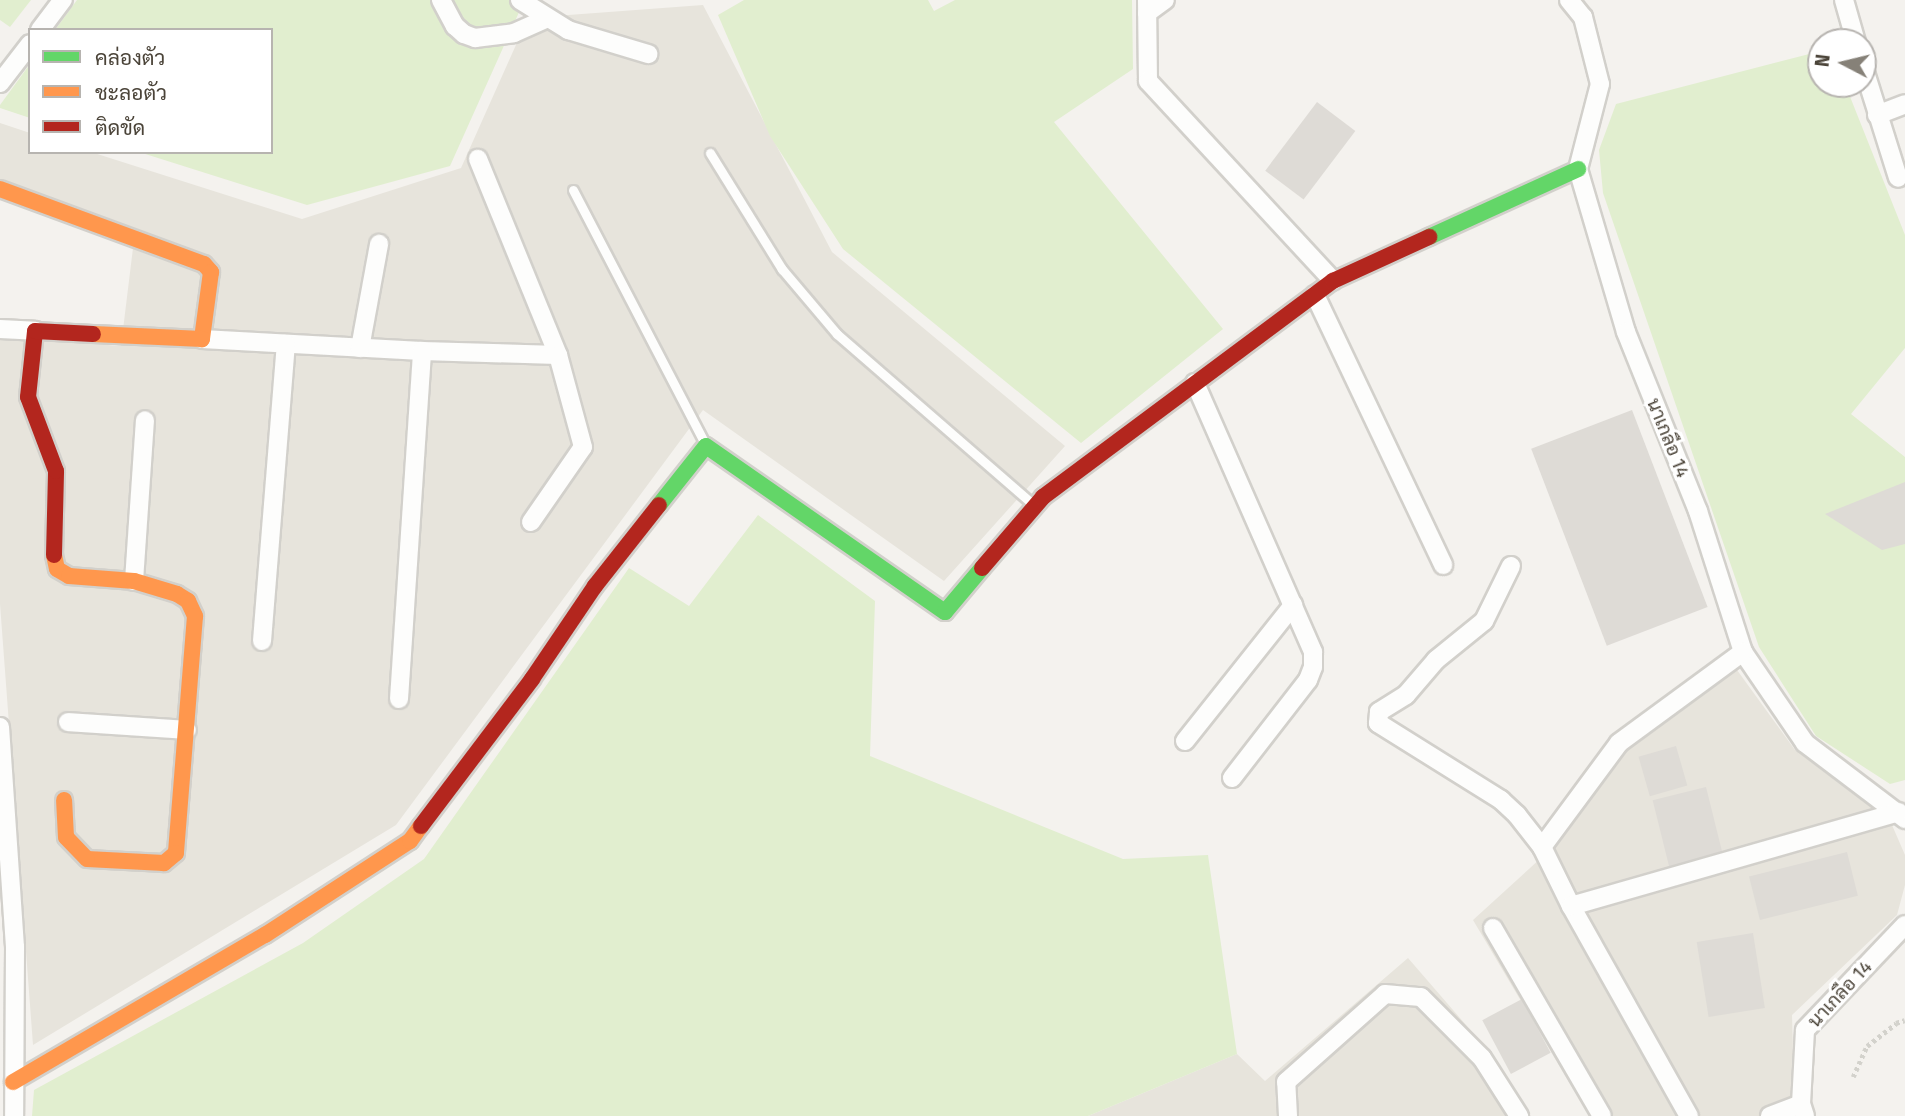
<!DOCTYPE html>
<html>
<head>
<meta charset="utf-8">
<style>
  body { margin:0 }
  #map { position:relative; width:1905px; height:1116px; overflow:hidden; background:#f4f2ee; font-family:"Fira Sans",Sarabun,sans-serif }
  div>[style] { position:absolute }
  .residential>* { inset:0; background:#e7e4dc }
  .green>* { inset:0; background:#e1eecf }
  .building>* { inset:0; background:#dedbd6; transform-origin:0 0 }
  .path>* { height:4.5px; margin-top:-2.25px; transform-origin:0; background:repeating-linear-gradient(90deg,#d3d2cc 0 3.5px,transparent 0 7px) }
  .roads { filter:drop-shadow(2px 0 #d2d0cb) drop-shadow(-2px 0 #d2d0cb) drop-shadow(0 2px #d2d0cb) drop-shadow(0 -2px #d2d0cb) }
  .lane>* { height:9px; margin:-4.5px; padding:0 4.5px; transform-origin:4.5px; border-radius:4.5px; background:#fdfdfc }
  .street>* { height:18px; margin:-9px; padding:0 9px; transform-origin:9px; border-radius:9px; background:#fdfdfc }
  .fast>* { height:16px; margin:-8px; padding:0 8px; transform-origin:8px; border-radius:8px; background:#63d668 }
  .slow>* { height:16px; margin:-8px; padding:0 8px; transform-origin:8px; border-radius:8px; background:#ff974d }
  .jam>* { height:16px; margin:-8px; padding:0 8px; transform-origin:8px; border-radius:8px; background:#b3261e }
  span { translate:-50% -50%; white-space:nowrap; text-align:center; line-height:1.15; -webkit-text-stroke:6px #fff; paint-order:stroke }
  .street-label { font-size:19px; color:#4b4439 }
  .legend { position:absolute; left:28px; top:28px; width:245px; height:126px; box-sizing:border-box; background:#fff; border:2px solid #b7b4b0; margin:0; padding:9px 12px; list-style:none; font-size:21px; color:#4b4439 }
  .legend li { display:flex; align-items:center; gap:14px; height:35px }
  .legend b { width:35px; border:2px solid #b7b4b0 }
  .north { position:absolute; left:1807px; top:28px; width:70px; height:70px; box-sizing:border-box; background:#fff; border:2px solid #b7b4b0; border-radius:50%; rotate:277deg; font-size:19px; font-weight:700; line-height:28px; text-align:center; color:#4b4439 }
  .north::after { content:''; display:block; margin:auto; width:24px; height:32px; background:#868178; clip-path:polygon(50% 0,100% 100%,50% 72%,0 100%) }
</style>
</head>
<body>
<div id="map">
  <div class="residential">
    <div style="clip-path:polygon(703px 5px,832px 252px,1065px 446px,944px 581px,703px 410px,396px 825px,33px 1045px,0 604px,0 337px,121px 346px,133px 248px,0 195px,0 123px,30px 133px,30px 152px,91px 152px,302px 219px,461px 168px,528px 18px)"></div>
    <div style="clip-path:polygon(1737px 670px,1795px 750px,1867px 800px,1892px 825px,1905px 855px,1905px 885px,1897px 915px,1792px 1015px,1795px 1116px,1589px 1116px,1473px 920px,1553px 847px,1620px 755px)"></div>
    <div style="clip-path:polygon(1408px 958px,1479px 1040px,1530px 1116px,1088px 1116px,1237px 1054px,1265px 1081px)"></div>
  </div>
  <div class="green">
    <div style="clip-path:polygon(0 0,31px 0,10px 27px,0 20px)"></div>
    <div style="clip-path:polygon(77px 0,512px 0,520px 10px,450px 166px,307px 205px,139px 152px,271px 152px,271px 30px,55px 30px)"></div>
    <div style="clip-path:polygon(744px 0,928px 0,934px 11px,955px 0,1132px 0,1133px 69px,1054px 122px,1223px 329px,1081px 443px,843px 249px,770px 136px,718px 15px)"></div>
    <div style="clip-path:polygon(1821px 51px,1821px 84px,1845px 84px,1905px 235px,1905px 348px,1851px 414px,1905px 457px,1905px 780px,1890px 784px,1816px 736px,1759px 647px,1603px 193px,1599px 150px,1616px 104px)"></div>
    <div style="clip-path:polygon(30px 64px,30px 118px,0 108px,0 105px)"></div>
    <div style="clip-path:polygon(758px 515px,875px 601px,870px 756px,1123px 859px,1208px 855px,1237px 1054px,1088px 1116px,32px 1116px,34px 1090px,303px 943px,424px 859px,629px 568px,689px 606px)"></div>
  </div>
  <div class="building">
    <div style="left:1317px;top:102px;width:48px;height:86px;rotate:37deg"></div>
    <div style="left:1632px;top:410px;width:211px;height:108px;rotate:69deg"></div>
    <div style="clip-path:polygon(1905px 482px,1905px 544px,1882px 550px,1825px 514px)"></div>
    <div style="left:1676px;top:746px;width:41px;height:39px;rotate:74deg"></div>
    <div style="left:1706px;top:787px;width:68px;height:55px;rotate:76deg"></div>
    <div style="left:1847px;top:852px;width:45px;height:101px;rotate:76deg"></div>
    <div style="left:1753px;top:933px;width:76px;height:57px;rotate:81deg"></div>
    <div style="left:1522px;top:999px;width:61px;height:45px;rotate:62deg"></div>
  </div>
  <div class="path">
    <div style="left:1853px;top:1077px;width:34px;rotate:-66deg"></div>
    <div style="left:1867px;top:1046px;width:37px;rotate:-38deg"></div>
    <div style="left:1896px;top:1023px;width:9px;rotate:-18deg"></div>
  </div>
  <div class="roads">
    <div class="lane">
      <div style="left:710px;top:153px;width:137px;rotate:58.2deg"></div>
      <div style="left:782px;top:269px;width:85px;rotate:49.8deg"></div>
      <div style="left:837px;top:334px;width:261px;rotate:41deg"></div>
      <div style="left:573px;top:190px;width:288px;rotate:62.5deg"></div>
    </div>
    <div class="street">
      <div style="left:441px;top:0;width:30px;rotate:62deg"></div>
      <div style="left:455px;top:26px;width:12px;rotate:42deg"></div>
      <div style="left:464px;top:34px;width:12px;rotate:20deg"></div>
      <div style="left:475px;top:38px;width:39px;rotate:-7deg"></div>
      <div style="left:514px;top:33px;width:35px;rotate:-24deg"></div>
      <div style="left:520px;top:0;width:57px;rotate:32deg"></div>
      <div style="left:568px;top:30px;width:84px;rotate:16.7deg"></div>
      <div style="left:1147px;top:0;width:81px;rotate:89.3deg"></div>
      <div style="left:1148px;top:81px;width:272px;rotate:47.2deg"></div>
      <div style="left:1569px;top:0;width:22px;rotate:51deg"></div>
      <div style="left:1583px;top:17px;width:69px;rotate:75.8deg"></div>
      <div style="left:1600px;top:84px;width:88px;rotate:104.5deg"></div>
      <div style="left:1578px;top:169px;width:170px;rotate:73.6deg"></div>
      <div style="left:1626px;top:332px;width:193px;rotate:68.1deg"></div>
      <div style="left:1698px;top:511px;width:148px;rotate:72.3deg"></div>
      <div style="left:1743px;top:652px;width:110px;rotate:55.7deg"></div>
      <div style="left:1805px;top:743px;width:126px;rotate:37.2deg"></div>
      <div style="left:1844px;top:0;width:44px;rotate:74.1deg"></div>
      <div style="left:1147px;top:13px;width:22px;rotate:-36deg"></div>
      <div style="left:40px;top:30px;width:38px;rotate:-53deg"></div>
      <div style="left:1863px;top:66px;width:117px;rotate:72.6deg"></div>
      <div style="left:0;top:83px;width:49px;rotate:-52.4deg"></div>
      <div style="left:1877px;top:115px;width:30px;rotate:-21deg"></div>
      <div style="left:1315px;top:295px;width:299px;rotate:64.6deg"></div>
      <div style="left:0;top:329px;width:35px;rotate:3deg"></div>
      <div style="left:202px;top:339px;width:220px;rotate:3.1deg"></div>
      <div style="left:422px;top:351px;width:136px;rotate:1.7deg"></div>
      <div style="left:558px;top:355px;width:212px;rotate:-112.2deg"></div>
      <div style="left:360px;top:348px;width:106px;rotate:-79.6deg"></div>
      <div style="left:1195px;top:383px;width:294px;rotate:66.3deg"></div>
      <div style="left:1313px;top:652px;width:15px;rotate:90deg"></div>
      <div style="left:1313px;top:667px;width:14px;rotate:111deg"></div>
      <div style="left:1308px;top:680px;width:124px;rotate:127.8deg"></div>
      <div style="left:531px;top:522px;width:91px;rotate:-55.3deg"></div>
      <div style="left:583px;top:447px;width:95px;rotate:-105.2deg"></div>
      <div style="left:1511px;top:566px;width:61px;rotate:116.1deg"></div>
      <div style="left:1484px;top:621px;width:62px;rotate:140.9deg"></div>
      <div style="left:1436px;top:660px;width:46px;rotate:130.6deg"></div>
      <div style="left:1406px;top:695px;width:32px;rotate:148deg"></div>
      <div style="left:1379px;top:712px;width:11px;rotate:95deg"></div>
      <div style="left:1378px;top:723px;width:145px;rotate:32deg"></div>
      <div style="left:1501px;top:800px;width:22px;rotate:43deg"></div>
      <div style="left:1517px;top:815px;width:41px;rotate:52deg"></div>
      <div style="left:1542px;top:847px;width:66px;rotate:63.8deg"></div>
      <div style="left:1571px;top:906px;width:241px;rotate:60.7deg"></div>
      <div style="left:134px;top:581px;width:161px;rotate:-86.1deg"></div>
      <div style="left:262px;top:641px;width:298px;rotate:-85.4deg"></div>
      <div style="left:399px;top:699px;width:349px;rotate:-86.2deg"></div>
      <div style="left:68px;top:722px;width:119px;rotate:3.8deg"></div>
      <div style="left:0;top:727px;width:221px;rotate:86.1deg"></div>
      <div style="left:15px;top:947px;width:169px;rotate:90.3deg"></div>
      <div style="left:1185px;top:741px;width:174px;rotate:-51.5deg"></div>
      <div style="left:1542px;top:847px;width:129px;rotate:-53.5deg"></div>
      <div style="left:1619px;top:743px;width:154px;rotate:-36.3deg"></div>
      <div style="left:1571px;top:906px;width:341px;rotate:-16deg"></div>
      <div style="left:1493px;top:928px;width:217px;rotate:59.9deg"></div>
      <div style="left:1288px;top:1116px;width:34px;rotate:-93deg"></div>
      <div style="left:1286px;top:1082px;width:132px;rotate:-41.6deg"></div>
      <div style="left:1385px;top:994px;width:36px;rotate:5deg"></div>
      <div style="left:1421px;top:997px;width:86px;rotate:45deg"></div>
      <div style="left:1482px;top:1058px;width:69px;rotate:57.5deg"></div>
      <div style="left:1770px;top:1116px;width:33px;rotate:-21deg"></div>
      <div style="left:1805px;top:1116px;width:13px;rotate:-108deg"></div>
      <div style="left:1801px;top:1104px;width:74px;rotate:-86.9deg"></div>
      <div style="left:1805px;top:1030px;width:145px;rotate:-46.4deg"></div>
    </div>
    <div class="fast">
      <div style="left:1429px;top:237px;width:164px;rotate:-24.5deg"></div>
      <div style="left:659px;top:505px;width:75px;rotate:-51.5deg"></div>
      <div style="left:706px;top:446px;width:291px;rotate:34.8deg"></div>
      <div style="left:945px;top:612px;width:57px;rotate:-49.9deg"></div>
    </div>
    <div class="slow">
      <div style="left:0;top:189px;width:217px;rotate:20.2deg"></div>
      <div style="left:204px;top:264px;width:11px;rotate:49deg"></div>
      <div style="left:211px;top:272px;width:68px;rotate:97.7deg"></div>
      <div style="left:202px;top:339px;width:109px;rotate:-177.4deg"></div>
      <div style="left:54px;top:555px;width:14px;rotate:78deg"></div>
      <div style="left:57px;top:569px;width:14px;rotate:30deg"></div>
      <div style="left:69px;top:576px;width:65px;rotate:4.4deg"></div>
      <div style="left:134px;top:581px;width:45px;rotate:16.8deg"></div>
      <div style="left:177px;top:594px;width:13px;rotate:32deg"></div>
      <div style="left:188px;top:601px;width:17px;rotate:65deg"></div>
      <div style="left:195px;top:616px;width:238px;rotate:94.6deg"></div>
      <div style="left:176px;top:853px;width:16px;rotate:140deg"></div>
      <div style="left:164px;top:863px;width:77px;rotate:-177deg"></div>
      <div style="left:87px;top:859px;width:30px;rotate:-134deg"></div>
      <div style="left:66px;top:837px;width:37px;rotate:-93deg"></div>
      <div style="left:13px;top:1082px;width:292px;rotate:-30.3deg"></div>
      <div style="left:265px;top:935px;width:173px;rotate:-33deg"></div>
      <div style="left:410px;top:841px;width:19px;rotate:-54deg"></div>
    </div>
    <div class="jam">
      <div style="left:54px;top:555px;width:84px;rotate:-88.6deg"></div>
      <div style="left:56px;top:471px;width:79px;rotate:-110.7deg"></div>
      <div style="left:28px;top:397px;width:66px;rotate:-83.9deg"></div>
      <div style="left:35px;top:331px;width:58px;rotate:3deg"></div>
      <div style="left:982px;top:568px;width:94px;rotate:-49.3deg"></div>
      <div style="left:1043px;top:497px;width:362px;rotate:-36.7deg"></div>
      <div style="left:1333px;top:281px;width:106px;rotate:-24.6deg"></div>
      <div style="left:421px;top:826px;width:184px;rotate:-52.9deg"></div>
      <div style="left:532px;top:679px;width:112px;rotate:-55.9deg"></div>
      <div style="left:595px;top:586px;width:103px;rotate:-51.7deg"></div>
    </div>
  </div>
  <div class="street-label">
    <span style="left:1668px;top:438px;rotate:68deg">นาเกลือ 14</span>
    <span style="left:1840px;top:994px;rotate:-47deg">นาเกลือ 14</span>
  </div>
  <ul class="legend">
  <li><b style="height:9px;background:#63d668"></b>คล่องตัว</li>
  <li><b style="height:9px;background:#ff974d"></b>ชะลอตัว</li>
  <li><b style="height:9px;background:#b3261e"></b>ติดขัด</li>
  </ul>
  <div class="north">N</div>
</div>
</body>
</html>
